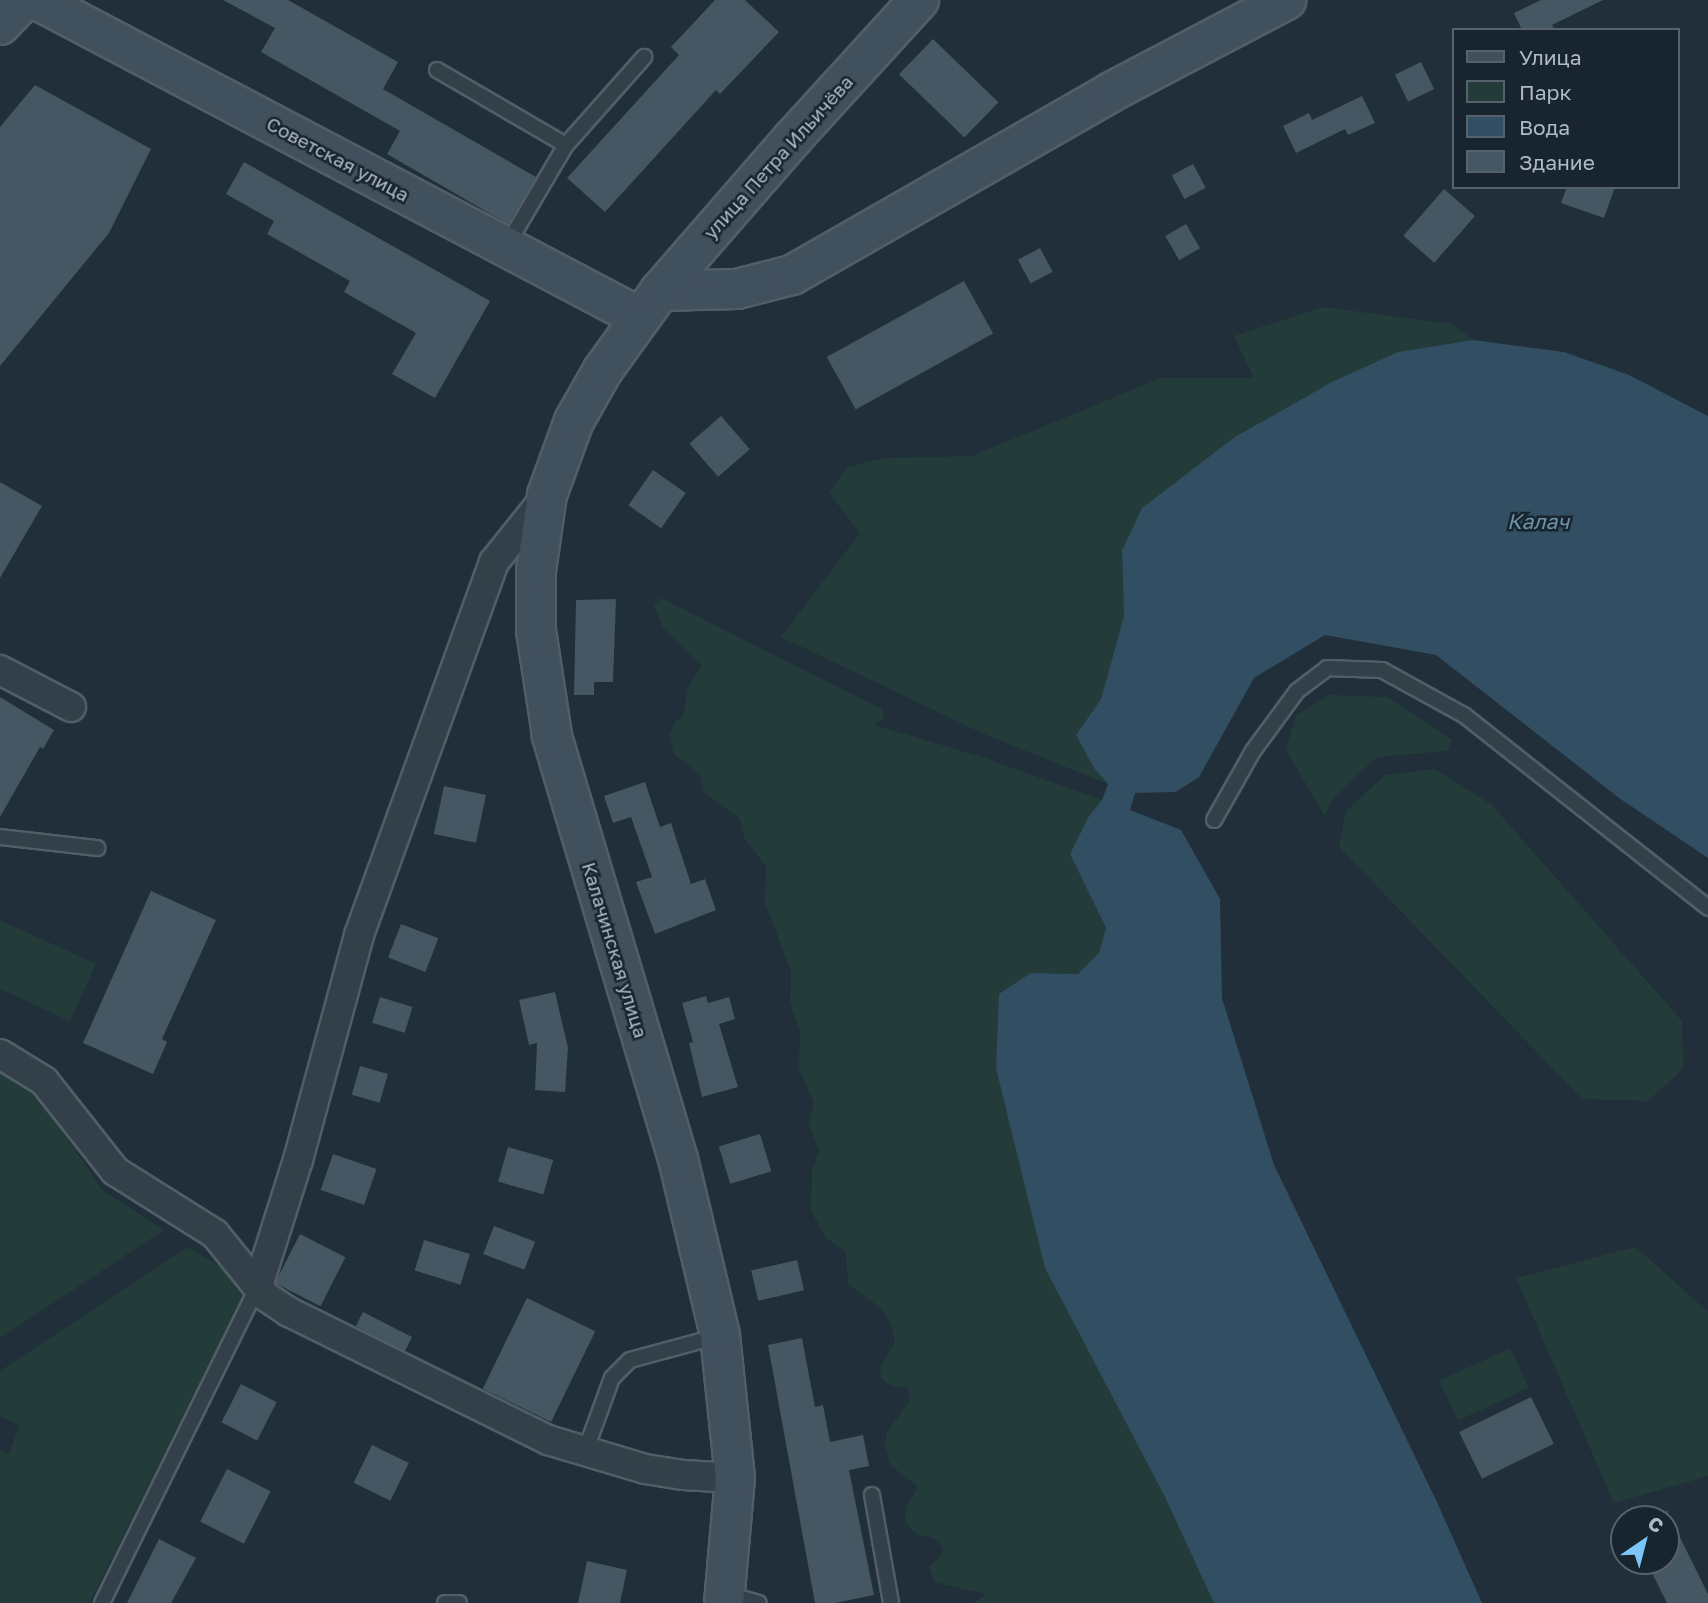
<!DOCTYPE html>
<html>
<head>
<meta charset="utf-8">
<style>
  body { margin:0 }
  #map { position:relative; width:1708px; height:1603px; overflow:hidden; background:#202f39; font-family:"Golos Text",sans-serif }
  div>[style] { position:absolute }
  .green>* { inset:0; background:#233c3a; transform-origin:0 0 }
  .water>* { inset:0; background:#324e62 }
  .building>* { inset:0; background:#455763; transform-origin:0 0 }
  .roads { filter:drop-shadow(2px 0 #515e67) drop-shadow(-2px 0 #515e67) drop-shadow(0 2px #515e67) drop-shadow(0 -2px #515e67) }
  .lane>* { height:14px; margin:-7px; padding:0 7px; transform-origin:7px; border-radius:7px; background:#334049 }
  .street>* { height:28px; margin:-14px; padding:0 14px; transform-origin:14px; border-radius:14px; background:#334049 }
  .secondary>* { height:38px; margin:-19px; padding:0 19px; transform-origin:19px; border-radius:19px; background:#41505d }
  span { translate:-50% -50%; white-space:nowrap; text-align:center; line-height:1.15; -webkit-text-stroke:5px #19252e; paint-order:stroke }
  .street-label { font-size:19px; color:#aebbc6 }
  .water-label { font-size:21px; color:#6d93ab; font-style:italic }
  .legend { position:absolute; left:1452px; top:28px; width:228px; height:161px; box-sizing:border-box; background:#19252e; border:2px solid #55616b; margin:0; padding:9px 12px; list-style:none; font-size:21px; color:#aebbc6 }
  .legend li { display:flex; align-items:center; gap:14px; height:35px }
  .legend b { width:35px; border:2px solid #55616b }
  .north { position:absolute; left:1610px; top:1505px; width:70px; height:70px; box-sizing:border-box; background:#19252e; border:2px solid #55616b; border-radius:50%; rotate:35deg; font-size:19px; font-weight:700; line-height:28px; text-align:center; color:#aebbc6 }
  .north::after { content:''; display:block; margin:auto; width:24px; height:32px; background:#7cc5fc; clip-path:polygon(50% 0,100% 100%,50% 72%,0 100%) }
</style>
</head>
<body>
<div id="map">
  <div class="green">
    <div style="clip-path:polygon(1323px 307px,1452px 324px,1473px 340px,1398px 352px,1122px 551px,1124px 616px,1101px 699px,1076px 735px,1094px 767px,1108px 784px,986px 735px,781px 637px,860px 533px,829px 493px,847px 467px,885px 458px,972px 456px,1161px 378px,1254px 378px,1234px 336px)"></div>
    <div style="clip-path:polygon(661px 598px,882px 709px,884px 718px,874px 725px,979px 756px,1102px 800px,1089px 816px,1070px 854px,1106px 928px,1099px 953px,1078px 974px,1031px 973px,1164px 1495px,1214px 1603px,974px 1603px,986px 1594px,934px 1582px,929px 1566px,941px 1556px,943px 1548px,933px 1538px,917px 1535px,905px 1522px,906px 1507px,918px 1487px,890px 1465px,885px 1445px,887px 1432px,910px 1400px,908px 1388px,892px 1386px,881px 1379px,880px 1367px,895px 1342px,891px 1324px,882px 1309px,848px 1284px,846px 1252px,826px 1238px,811px 1211px,812px 1171px,819px 1151px,809px 1123px,814px 1102px,799px 1069px,800px 1031px,790px 1003px,791px 972px,765px 902px,766px 866px,745px 839px,739px 818px,704px 792px,700px 775px,674px 754px,670px 735px,674px 723px,683px 717px,688px 688px,702px 665px,663px 627px,654px 605px)"></div>
    <div style="clip-path:polygon(1329px 695px,1388px 697px,1452px 740px,1447px 751px,1377px 757px,1333px 798px,1325px 816px,1286px 750px,1296px 716px)"></div>
    <div style="clip-path:polygon(1435px 769px,1491px 804px,1682px 1021px,1683px 1069px,1648px 1101px,1582px 1099px,1339px 847px,1346px 811px,1385px 775px)"></div>
    <div style="clip-path:polygon(0 920px,96px 964px,70px 1021px,0 989px)"></div>
    <div style="clip-path:polygon(0 1068px,34px 1089px,102px 1190px,164px 1230px,0 1338px)"></div>
    <div style="clip-path:polygon(188px 1247px,249px 1284px,89px 1603px,0 1603px,0 1451px,9px 1454px,19px 1426px,0 1416px,0 1371px)"></div>
    <div style="clip-path:polygon(1636px 1247px,1708px 1312px,1708px 1476px,1614px 1503px,1516px 1278px)"></div>
    <div style="left:1510px;top:1348px;width:44px;height:78px;rotate:65deg"></div>
  </div>
  <div class="water">
    <div style="clip-path:polygon(1473px 340px,1564px 352px,1629px 375px,1708px 416px,1708px 858px,1619px 798px,1436px 655px,1325px 635px,1254px 678px,1199px 777px,1176px 792px,1135px 793px,1130px 810px,1181px 830px,1220px 899px,1222px 998px,1274px 1165px,1436px 1500px,1482px 1603px,1214px 1603px,1164px 1495px,1045px 1268px,996px 1068px,999px 994px,1031px 973px,1078px 974px,1099px 953px,1106px 928px,1070px 854px,1089px 816px,1102px 800px,1108px 784px,1094px 768px,1076px 735px,1101px 699px,1124px 616px,1122px 551px,1142px 508px,1235px 437px,1332px 382px,1398px 352px)"></div>
  </div>
  <div class="building">
    <div style="clip-path:polygon(223px 0,288px 0,398px 62px,383px 89px,536px 177px,508px 224px,387px 154px,400px 131px,261px 52px,275px 28px)"></div>
    <div style="clip-path:polygon(715px 0,745px 0,779px 32px,720px 94px,716px 90px,605px 212px,567px 178px,679px 55px,671px 47px)"></div>
    <div style="clip-path:polygon(1541px 0,1603px 0,1552px 25px,1555px 30px,1522px 30px,1514px 13px)"></div>
    <div style="left:933px;top:39px;width:91px;height:49px;rotate:44deg"></div>
    <div style="left:1421px;top:62px;width:30px;height:29px;rotate:64deg"></div>
    <div style="clip-path:polygon(35px 85px,151px 149px,109px 233px,0 366px,0 127px)"></div>
    <div style="clip-path:polygon(1362px 96px,1375px 123px,1348px 135px,1345px 129px,1296px 153px,1283px 126px,1309px 113px,1312px 120px)"></div>
    <div style="clip-path:polygon(244px 162px,490px 301px,435px 398px,392px 374px,416px 333px,344px 292px,350px 281px,267px 234px,274px 221px,226px 194px)"></div>
    <div style="left:1193px;top:164px;width:27px;height:24px;rotate:62deg"></div>
    <div style="clip-path:polygon(1567px 187px,1615px 187px,1604px 218px,1561px 203px)"></div>
    <div style="left:1444px;top:189px;width:41px;height:62px;rotate:41deg"></div>
    <div style="left:1186px;top:224px;width:28px;height:24px;rotate:60deg"></div>
    <div style="left:1040px;top:248px;width:27px;height:25px;rotate:62deg"></div>
    <div style="left:964px;top:281px;width:60px;height:157px;rotate:61deg"></div>
    <div style="left:721px;top:416px;width:44px;height:42px;rotate:49deg"></div>
    <div style="left:653px;top:470px;width:40px;height:43px;rotate:35deg"></div>
    <div style="clip-path:polygon(0 482px,42px 506px,0 578px)"></div>
    <div style="clip-path:polygon(616px 599px,613px 682px,594px 682px,594px 695px,574px 695px,576px 600px)"></div>
    <div style="clip-path:polygon(0 697px,54px 730px,43px 749px,40px 747px,0 817px)"></div>
    <div style="clip-path:polygon(645px 782px,660px 827px,671px 823px,691px 884px,705px 879px,716px 910px,655px 934px,636px 882px,652px 877px,631px 817px,613px 823px,604px 796px)"></div>
    <div style="left:444px;top:786px;width:43px;height:49px;rotate:12deg"></div>
    <div style="clip-path:polygon(151px 891px,216px 920px,162px 1039px,167px 1042px,153px 1074px,83px 1043px)"></div>
    <div style="left:401px;top:924px;width:40px;height:36px;rotate:21deg"></div>
    <div style="clip-path:polygon(555px 992px,568px 1048px,565px 1092px,535px 1090px,537px 1043px,529px 1045px,519px 1000px)"></div>
    <div style="clip-path:polygon(706px 996px,708px 1003px,729px 997px,735px 1019px,719px 1024px,738px 1087px,702px 1097px,689px 1043px,693px 1042px,682px 1003px)"></div>
    <div style="left:380px;top:997px;width:34px;height:27px;rotate:17deg"></div>
    <div style="left:360px;top:1066px;width:29px;height:30px;rotate:16deg"></div>
    <div style="left:760px;top:1134px;width:39px;height:43px;rotate:73deg"></div>
    <div style="left:508px;top:1147px;width:47px;height:36px;rotate:16deg"></div>
    <div style="left:333px;top:1154px;width:46px;height:38px;rotate:19deg"></div>
    <div style="left:494px;top:1226px;width:44px;height:30px;rotate:21deg"></div>
    <div style="left:300px;top:1234px;width:51px;height:55px;rotate:27deg"></div>
    <div style="left:424px;top:1240px;width:48px;height:32px;rotate:17deg"></div>
    <div style="left:797px;top:1260px;width:31px;height:47px;rotate:77deg"></div>
    <div style="left:527px;top:1298px;width:76px;height:101px;rotate:26deg"></div>
    <div style="left:363px;top:1312px;width:55px;height:16px;rotate:27deg"></div>
    <div style="clip-path:polygon(802px 1338px,815px 1407px,823px 1405px,830px 1442px,863px 1435px,869px 1466px,849px 1470px,874px 1595px,835px 1603px,815px 1603px,768px 1345px)"></div>
    <div style="left:241px;top:1384px;width:40px;height:43px;rotate:27deg"></div>
    <div style="left:1531px;top:1397px;width:52px;height:80px;rotate:64deg"></div>
    <div style="left:372px;top:1445px;width:41px;height:42px;rotate:26deg"></div>
    <div style="left:227px;top:1469px;width:49px;height:59px;rotate:27deg"></div>
    <div style="clip-path:polygon(1666px 1509px,1708px 1594px,1708px 1603px,1667px 1603px,1646px 1561px,1666px 1561px)"></div>
    <div style="clip-path:polygon(159px 1539px,196px 1558px,171px 1603px,127px 1603px)"></div>
    <div style="clip-path:polygon(587px 1561px,627px 1570px,620px 1603px,578px 1603px)"></div>
  </div>
  <div class="roads">
    <div class="lane">
      <div style="left:437px;top:70px;width:149px;rotate:30.2deg"></div>
      <div style="left:507px;top:245px;width:116px;rotate:-59.5deg"></div>
      <div style="left:566px;top:145px;width:118px;rotate:-48.4deg"></div>
      <div style="left:1214px;top:820px;width:79px;rotate:-60.5deg"></div>
      <div style="left:1253px;top:751px;width:74px;rotate:-53.7deg"></div>
      <div style="left:1297px;top:691px;width:38px;rotate:-37deg"></div>
      <div style="left:1327px;top:668px;width:55px;rotate:2.1deg"></div>
      <div style="left:1382px;top:670px;width:94px;rotate:28.8deg"></div>
      <div style="left:1464px;top:715px;width:311px;rotate:38.3deg"></div>
      <div style="left:0;top:837px;width:98px;rotate:6.5deg"></div>
      <div style="left:585px;top:1452px;width:79px;rotate:-70deg"></div>
      <div style="left:612px;top:1378px;width:25px;rotate:-45deg"></div>
      <div style="left:630px;top:1360px;width:92px;rotate:-15.1deg"></div>
      <div style="left:872px;top:1495px;width:110px;rotate:80deg"></div>
      <div style="left:727px;top:1594px;width:33px;rotate:16deg"></div>
      <div style="left:102px;top:1603px;width:353px;rotate:-63.8deg"></div>
      <div style="left:445px;top:1603px;width:14px"></div>
    </div>
    <div class="street">
      <div style="left:0;top:670px;width:80px;rotate:27.5deg"></div>
      <div style="left:0;top:1054px;width:52px;rotate:31.5deg"></div>
      <div style="left:44px;top:1081px;width:115px;rotate:51.7deg"></div>
      <div style="left:115px;top:1171px;width:118px;rotate:32.2deg"></div>
      <div style="left:215px;top:1234px;width:80px;rotate:51.1deg"></div>
      <div style="left:265px;top:1296px;width:29px;rotate:34deg"></div>
      <div style="left:289px;top:1312px;width:289px;rotate:26.3deg"></div>
      <div style="left:548px;top:1440px;width:101px;rotate:16.6deg"></div>
      <div style="left:645px;top:1469px;width:38px;rotate:9deg"></div>
      <div style="left:683px;top:1475px;width:52px;rotate:3.3deg"></div>
      <div style="left:258px;top:1286px;width:132px;rotate:-72.4deg"></div>
      <div style="left:298px;top:1160px;width:233px;rotate:-74.8deg"></div>
      <div style="left:359px;top:935px;width:397px;rotate:-70.1deg"></div>
      <div style="left:494px;top:562px;width:83px;rotate:-51.3deg"></div>
    </div>
    <div class="secondary">
      <div style="left:37px;top:0;width:680px;rotate:27.77deg"></div>
      <div style="left:0;top:25px;width:35px;rotate:-46deg"></div>
      <div style="left:660px;top:291px;width:77px;rotate:-1.5deg"></div>
      <div style="left:737px;top:289px;width:57px;rotate:-14.3deg"></div>
      <div style="left:792px;top:275px;width:368px;rotate:-29.8deg"></div>
      <div style="left:1111px;top:92px;width:198px;rotate:-27.7deg"></div>
      <div style="left:724px;top:1603px;width:125px;rotate:-85deg"></div>
      <div style="left:735px;top:1478px;width:144px;rotate:-96deg"></div>
      <div style="left:720px;top:1335px;width:181px;rotate:-103.4deg"></div>
      <div style="left:678px;top:1159px;width:442px;rotate:-106.6deg"></div>
      <div style="left:552px;top:735px;width:105px;rotate:-98.7deg"></div>
      <div style="left:536px;top:631px;width:60px;rotate:-90deg"></div>
      <div style="left:536px;top:571px;width:77px;rotate:-81.8deg"></div>
      <div style="left:547px;top:495px;width:79px;rotate:-70deg"></div>
      <div style="left:574px;top:421px;width:59px;rotate:-60.4deg"></div>
      <div style="left:603px;top:370px;width:97px;rotate:-54.2deg"></div>
      <div style="left:660px;top:291px;width:203px;rotate:-49deg"></div>
      <div style="left:793px;top:138px;width:187px;rotate:-47.6deg"></div>
    </div>
  </div>
  <div class="street-label">
    <span style="left:778px;top:157px;rotate:-48deg">улица Петра Ильичёва</span>
    <span style="left:338px;top:159px;rotate:28deg">Советская улица</span>
    <span style="left:615px;top:950px;rotate:73deg">Калачинская улица</span>
  </div>
  <div class="water-label">
    <span style="left:1538px;top:521px">Калач</span>
  </div>
  <ul class="legend">
  <li><b style="height:9px;background:#41505d"></b>Улица</li>
  <li><b style="height:19px;background:#233c3a"></b>Парк</li>
  <li><b style="height:19px;background:#324e62"></b>Вода</li>
  <li><b style="height:19px;background:#455763"></b>Здание</li>
  </ul>
  <div class="north">С</div>
</div>
</body>
</html>
